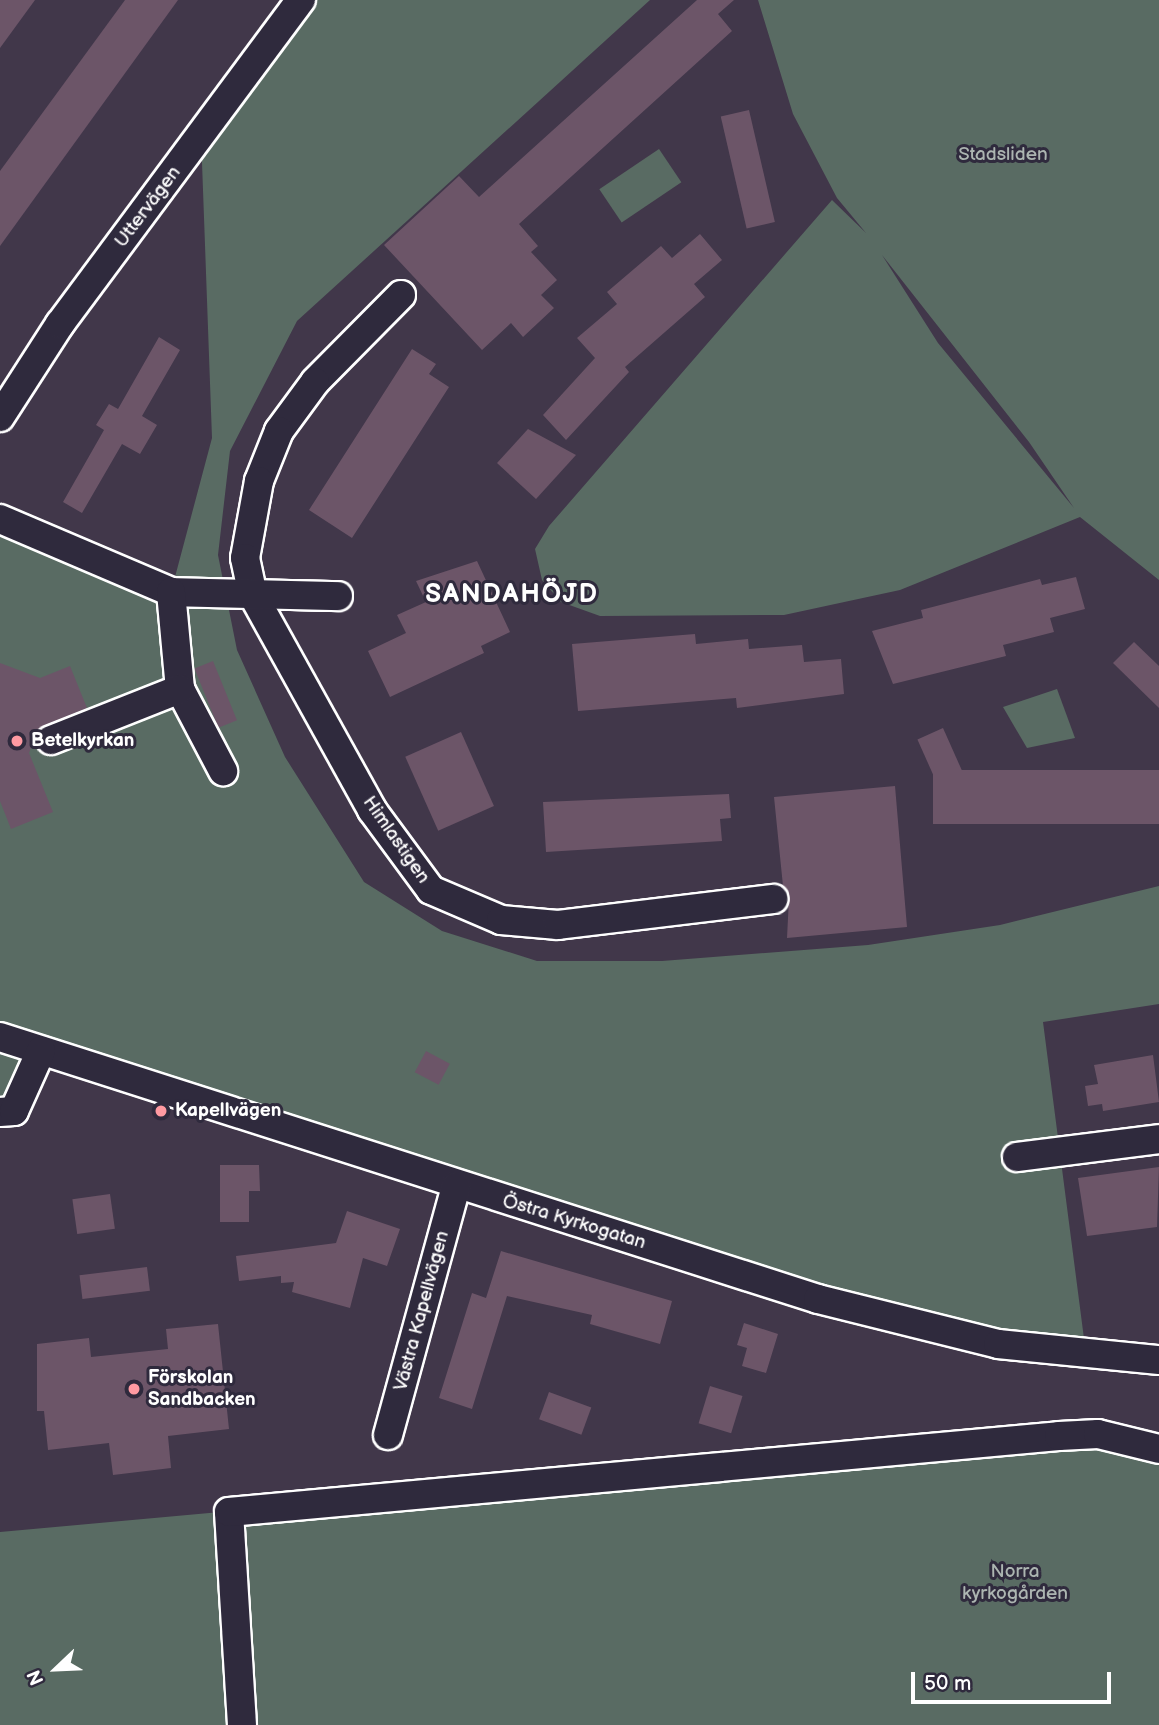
<!DOCTYPE html>
<html>
<head>
<meta charset="utf-8">
<style>
  body { margin:0 }
  #map { position:relative; width:1159px; height:1725px; overflow:hidden; background:#41374a; font-family:"Balsamiq Sans",sans-serif }
  div>[style] { position:absolute }
  .green>* { inset:0; background:#596b63; transform-origin:0 0 }
  .building>* { inset:0; background:#6c5568; transform-origin:0 0 }
  .roads { filter:drop-shadow(2px 0 #fff) drop-shadow(-2px 0 #fff) drop-shadow(0 2px #fff) drop-shadow(0 -2px #fff) }
  .minor>* { height:28px; margin:-14px; padding:0 14px; transform-origin:14px; border-radius:14px; background:#2f2a3d }
  .dots>* { width:19px; height:19px; translate:-50% -50%; box-sizing:border-box; border:4px solid #2f2a3d; border-radius:50% }
  span { translate:-50% -50%; white-space:nowrap; text-align:center; line-height:1.15; -webkit-text-stroke:6px #2f2a3d; paint-order:stroke }
  .park-label { font-size:19px; color:#acb5b1 }
  .street-label { font-size:19px; color:#fff }
  .poi-label { font-size:19px; color:#fff; font-weight:700 }
  .left { translate:0 -50%; text-align:left }
  .district-label { font-size:26px; color:#fff; font-weight:700; letter-spacing:2px }
  .north { position:absolute; left:21px; top:1634px; width:70px; height:70px; -webkit-text-stroke:5px #2f2a3d; paint-order:stroke; rotate:247deg; font-size:19px; font-weight:700; line-height:28px; text-align:center; color:#fff }
  .north::after { content:''; display:block; margin:auto; width:24px; height:32px; background:#fff; clip-path:polygon(50% 0,100% 100%,50% 72%,0 100%) }
  .scale { position:absolute; left:911px; top:1672px; width:200px; height:32px; box-sizing:border-box; border:4px solid #fff; border-top:0; padding-left:9px; font-size:21px; line-height:24px; white-space:nowrap; color:#fff; -webkit-text-stroke:5px #2f2a3d; paint-order:stroke }
</style>
</head>
<body>
<div id="map">
  <div class="green">
    <div style="clip-path:polygon(301px 0,650px 0,297px 321px,230px 451px,218px 555px,237px 650px,285px 757px,364px 882px,442px 931px,537px 961px,662px 961px,868px 945px,1000px 925px,1159px 886px,1159px 1004px,1043px 1022px,1086px 1354px,998px 1344px,41px 1051px,0 1112px,0 519px,171px 592px,212px 438px,201px 135px)"></div>
    <div style="clip-path:polygon(evenodd,758px 0,1159px 0,1159px 580px,1080px 517px,900px 590px,784px 615px,600px 616px,561px 602px,542px 580px,535px 549px,549px 526px,832px 200px,866px 233px,837px 198px,793px 114px,758px 0,882px 255px,1029px 442px,1074px 508px,938px 343px,882px 255px)"></div>
    <div style="left:659px;top:149px;width:40px;height:72px;rotate:56deg"></div>
    <div style="clip-path:polygon(1057px 689px,1075px 738px,1027px 748px,1003px 707px)"></div>
    <div style="clip-path:polygon(1059px 1436px,1159px 1449px,1159px 1725px,0 1725px,0 1532px)"></div>
  </div>
  <div class="building">
    <div style="clip-path:polygon(0 0,35px 0,0 48px)"></div>
    <div style="clip-path:polygon(125px 0,178px 0,0 246px,0 171px)"></div>
    <div style="clip-path:polygon(697px 0,734px 0,718px 14px,732px 31px,519px 224px,538px 246px,531px 252px,557px 280px,541px 295px,554px 308px,523px 337px,511px 323px,482px 350px,384px 245px,459px 176px,479px 197px)"></div>
    <div style="left:749px;top:110px;width:115px;height:29px;rotate:77deg"></div>
    <div style="clip-path:polygon(700px 234px,722px 260px,694px 284px,705px 297px,625px 367px,629px 372px,566px 440px,543px 415px,595px 358px,577px 338px,617px 304px,607px 292px,661px 246px,672px 258px)"></div>
    <div style="clip-path:polygon(159px 337px,180px 350px,142px 416px,157px 425px,140px 454px,122px 444px,82px 513px,63px 502px,104px 430px,96px 425px,109px 404px,118px 409px)"></div>
    <div style="clip-path:polygon(412px 349px,436px 364px,429px 374px,449px 387px,352px 538px,309px 510px)"></div>
    <div style="clip-path:polygon(528px 429px,576px 455px,536px 499px,497px 463px)"></div>
    <div style="clip-path:polygon(477px 561px,510px 632px,481px 646px,484px 653px,390px 697px,368px 651px,406px 633px,397px 615px,426px 602px,416px 581px)"></div>
    <div style="clip-path:polygon(1076px 577px,1085px 609px,1050px 618px,1054px 632px,1003px 645px,1006px 656px,893px 684px,872px 631px,923px 618px,921px 610px,1040px 579px,1042px 585px)"></div>
    <div style="clip-path:polygon(695px 634px,696px 644px,748px 639px,749px 649px,802px 645px,804px 662px,841px 659px,844px 694px,737px 708px,736px 698px,578px 711px,572px 644px)"></div>
    <div style="clip-path:polygon(1134px 642px,1159px 666px,1159px 708px,1113px 663px)"></div>
    <div style="left:213px;top:661px;width:64px;height:20px;rotate:68deg"></div>
    <div style="clip-path:polygon(0 663px,40px 678px,70px 666px,87px 708px,38px 730px,29px 753px,53px 812px,11px 829px,0 801px)"></div>
    <div style="left:943px;top:728px;width:77px;height:28px;rotate:66deg"></div>
    <div style="left:461px;top:732px;width:81px;height:61px;rotate:66deg"></div>
    <div style="left:1159px;top:770px;width:54px;height:226px;rotate:90deg"></div>
    <div style="clip-path:polygon(895px 786px,907px 927px,787px 938px,789px 898px,783px 886px,774px 797px)"></div>
    <div style="clip-path:polygon(729px 794px,731px 818px,720px 819px,722px 841px,546px 852px,543px 802px)"></div>
    <div style="left:426px;top:1051px;width:27px;height:24px;rotate:28deg"></div>
    <div style="clip-path:polygon(1153px 1055px,1159px 1102px,1103px 1111px,1102px 1104px,1088px 1106px,1085px 1086px,1098px 1084px,1094px 1065px)"></div>
    <div style="clip-path:polygon(220px 1165px,259px 1165px,260px 1191px,249px 1191px,249px 1222px,220px 1222px)"></div>
    <div style="clip-path:polygon(1159px 1167px,1157px 1227px,1087px 1236px,1078px 1178px)"></div>
    <div style="left:110px;top:1194px;width:35px;height:38px;rotate:82deg"></div>
    <div style="clip-path:polygon(347px 1211px,400px 1229px,387px 1266px,363px 1258px,350px 1308px,292px 1292px,294px 1282px,281px 1283px,281px 1276px,239px 1281px,236px 1256px,336px 1243px)"></div>
    <div style="clip-path:polygon(501px 1251px,672px 1301px,660px 1344px,590px 1324px,592px 1315px,507px 1296px,472px 1409px,439px 1398px,472px 1293px,486px 1298px)"></div>
    <div style="left:147px;top:1267px;width:24px;height:68px;rotate:83deg"></div>
    <div style="clip-path:polygon(744px 1323px,778px 1334px,766px 1373px,742px 1366px,747px 1348px,737px 1345px)"></div>
    <div style="clip-path:polygon(218px 1324px,229px 1429px,168px 1436px,171px 1468px,113px 1475px,109px 1443px,48px 1450px,44px 1411px,37px 1411px,37px 1344px,89px 1338px,91px 1357px,168px 1349px,166px 1329px)"></div>
    <div style="left:710px;top:1386px;width:34px;height:39px;rotate:17deg"></div>
    <div style="left:549px;top:1392px;width:45px;height:29px;rotate:20deg"></div>
  </div>
  <div class="roads">
    <div class="minor">
      <div style="left:401px;top:295px;width:122px;rotate:134.7deg"></div>
      <div style="left:315px;top:382px;width:61px;rotate:126.3deg"></div>
      <div style="left:279px;top:431px;width:54px;rotate:111.8deg"></div>
      <div style="left:259px;top:481px;width:78px;rotate:100.3deg"></div>
      <div style="left:245px;top:558px;width:38px;rotate:78deg"></div>
      <div style="left:253px;top:595px;width:246px;rotate:61deg"></div>
      <div style="left:372px;top:810px;width:99px;rotate:53.6deg"></div>
      <div style="left:431px;top:890px;width:76px;rotate:23.2deg"></div>
      <div style="left:501px;top:920px;width:57px;rotate:5deg"></div>
      <div style="left:558px;top:925px;width:217px;rotate:-6.9deg"></div>
      <div style="left:0;top:417px;width:111px;rotate:-57.2deg"></div>
      <div style="left:60px;top:324px;width:404px;rotate:-53.4deg"></div>
      <div style="left:0;top:519px;width:186px;rotate:23.1deg"></div>
      <div style="left:171px;top:592px;width:167px;rotate:1.4deg"></div>
      <div style="left:171px;top:592px;width:97px;rotate:84.7deg"></div>
      <div style="left:180px;top:689px;width:93px;rotate:62.3deg"></div>
      <div style="left:51px;top:740px;width:139px;rotate:-21.6deg"></div>
      <div style="left:0;top:1037px;width:859px;rotate:17.76deg"></div>
      <div style="left:818px;top:1299px;width:186px;rotate:14deg"></div>
      <div style="left:998px;top:1344px;width:162px;rotate:5.7deg"></div>
      <div style="left:0;top:1112px;width:14px;rotate:-4deg"></div>
      <div style="left:14px;top:1111px;width:66px;rotate:-65.8deg"></div>
      <div style="left:1017px;top:1157px;width:143px;rotate:-7.2deg"></div>
      <div style="left:388px;top:1435px;width:258px;rotate:-74.7deg"></div>
      <div style="left:242px;top:1725px;width:213px;rotate:-93.5deg"></div>
      <div style="left:229px;top:1512px;width:833px;rotate:-5.23deg"></div>
      <div style="left:1059px;top:1436px;width:39px;rotate:-3deg"></div>
      <div style="left:1098px;top:1434px;width:63px;rotate:13.8deg"></div>
    </div>
  </div>
  <div class="dots">
    <div style="left:17px;top:741px;background:#ff9aa2"></div>
    <div style="left:161px;top:1111px;background:#ff9aa2"></div>
    <div style="left:134px;top:1389px;background:#ff9aa2"></div>
  </div>
  <div class="park-label">
    <span style="left:1003px;top:155px">Stadsliden</span>
    <span style="left:1015px;top:1583px">Norra<br>kyrkogården</span>
  </div>
  <div class="street-label">
    <span style="left:148px;top:207px;rotate:-53deg">Uttervägen</span>
    <span style="left:396px;top:840px;rotate:55deg">Himlastigen</span>
    <span style="left:574px;top:1222px;rotate:17deg">Östra Kyrkogatan</span>
    <span style="left:422px;top:1311px;rotate:-75deg">Västra Kapellvägen</span>
  </div>
  <div class="poi-label">
    <span class="left" style="left:31px;top:741px">Betelkyrkan</span>
    <span class="left" style="left:175px;top:1111px">Kapellvägen</span>
    <span class="left" style="left:148px;top:1389px">Förskolan<br>Sandbacken</span>
  </div>
  <div class="district-label">
    <span style="left:512px;top:595px">SANDAHÖJD</span>
  </div>
  <div class="north">N</div>
  <div class="scale">50 m</div>
</div>
</body>
</html>
